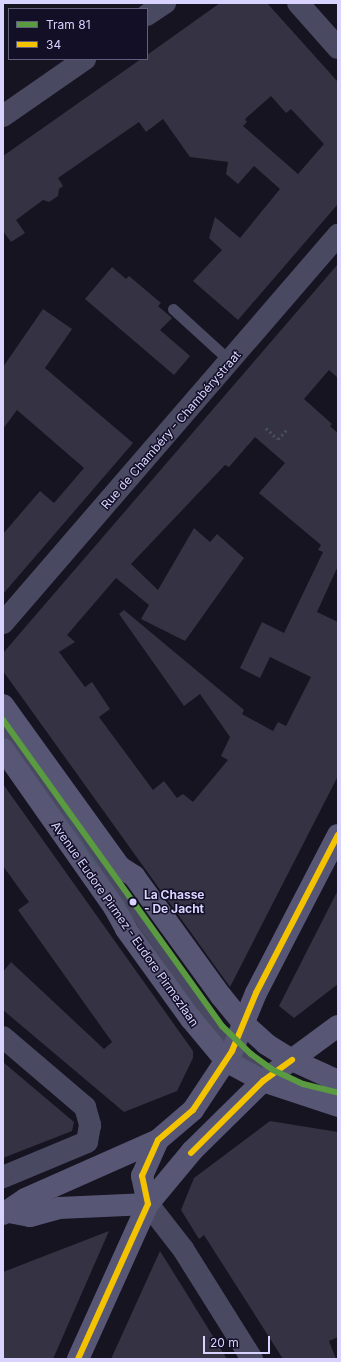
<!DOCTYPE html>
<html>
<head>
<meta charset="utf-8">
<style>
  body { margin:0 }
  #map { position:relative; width:341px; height:1362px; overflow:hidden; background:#161421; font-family:Inter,sans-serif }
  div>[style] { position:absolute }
  .building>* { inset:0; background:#343243 }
  .path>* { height:2.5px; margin-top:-1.25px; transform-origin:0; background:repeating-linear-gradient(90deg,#44505f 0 2px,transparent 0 5px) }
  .lane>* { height:11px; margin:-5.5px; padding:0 5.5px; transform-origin:5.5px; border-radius:5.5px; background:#4a4962 }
  .street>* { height:22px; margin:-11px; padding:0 11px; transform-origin:11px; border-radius:11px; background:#4a4962 }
  .secondary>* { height:22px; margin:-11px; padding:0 11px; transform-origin:11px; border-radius:11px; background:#575674 }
  .tram>* { height:1px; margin:-0.5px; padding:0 0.5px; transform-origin:0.5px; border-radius:0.5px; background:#43596b }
  .bus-1>* { height:6px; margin:-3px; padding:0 3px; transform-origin:3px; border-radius:3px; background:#f3c300 }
  .tram-1>* { height:6px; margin:-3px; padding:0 3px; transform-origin:3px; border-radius:3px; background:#5a9a41 }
  .dots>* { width:11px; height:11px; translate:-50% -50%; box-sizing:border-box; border:2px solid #130f26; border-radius:50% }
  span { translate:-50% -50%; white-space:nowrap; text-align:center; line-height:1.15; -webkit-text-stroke:3px #130f26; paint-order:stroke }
  .street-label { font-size:12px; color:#d9d4ff }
  .stop-label { font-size:12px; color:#d9d4ff; font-weight:700 }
  .left { translate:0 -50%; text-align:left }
  .frame { position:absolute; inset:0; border:4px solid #d9d4ff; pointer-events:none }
  .legend { position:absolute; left:8px; top:8px; width:140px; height:52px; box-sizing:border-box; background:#130f26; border:1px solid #625e7d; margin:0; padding:5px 7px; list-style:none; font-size:12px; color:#d9d4ff }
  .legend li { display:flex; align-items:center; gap:8px; height:20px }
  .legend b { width:20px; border:1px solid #625e7d }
  .scale { position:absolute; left:203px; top:1336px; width:67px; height:18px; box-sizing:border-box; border:2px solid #d9d4ff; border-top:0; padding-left:5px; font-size:12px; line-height:14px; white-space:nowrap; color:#d9d4ff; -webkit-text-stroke:3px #130f26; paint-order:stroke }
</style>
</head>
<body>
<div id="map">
  <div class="building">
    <div style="clip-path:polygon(evenodd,220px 3px,267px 3px,338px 82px,338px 204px,238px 320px,193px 281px,222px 250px,209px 238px,215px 217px,240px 238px,280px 189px,254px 166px,238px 184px,226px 174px,228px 162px,190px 157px,163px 119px,146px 132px,139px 122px,58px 178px,63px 186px,59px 189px,58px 196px,49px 202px,43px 200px,16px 220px,25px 233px,11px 242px,3px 231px,3px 156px,141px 59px,147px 59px,147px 55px,220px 3px,271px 96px,286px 113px,291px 109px,324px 144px,298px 174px,243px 126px,247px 122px,245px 119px,271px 96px)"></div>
    <div style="clip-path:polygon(evenodd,338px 264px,338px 378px,329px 370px,304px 399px,332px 424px,330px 426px,338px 433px,338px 566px,317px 612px,338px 622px,338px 776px,230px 987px,3px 671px,3px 653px,338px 264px,255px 437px,285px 463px,259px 493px,321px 545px,318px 550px,323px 552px,284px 633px,262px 622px,240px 668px,260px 678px,270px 657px,311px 677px,286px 726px,278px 722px,273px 731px,242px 714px,244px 710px,124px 610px,119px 614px,184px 706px,200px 694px,230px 737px,221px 756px,228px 760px,193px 802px,183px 794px,177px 798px,164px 781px,153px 790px,99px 717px,110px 709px,92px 682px,85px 687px,59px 652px,75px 642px,67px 635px,116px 578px,149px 605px,141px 619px,185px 641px,244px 558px,217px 534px,210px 542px,194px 528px,158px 590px,131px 564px,225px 465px,229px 467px,255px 437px)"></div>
    <div style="clip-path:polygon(112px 267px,126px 279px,129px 276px,161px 303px,158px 306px,172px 318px,160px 330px,190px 356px,174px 375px,85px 299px)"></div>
    <div style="clip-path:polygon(43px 309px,72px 329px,45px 368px,133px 443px,3px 594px,3px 534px,40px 491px,54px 503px,84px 468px,17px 410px,3px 429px,3px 367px)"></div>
    <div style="clip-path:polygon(3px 784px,193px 1051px,193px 1058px,177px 1091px,124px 1112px,3px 1010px,3px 972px,11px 962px,104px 1049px,112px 1042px,18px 910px,29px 902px,3px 866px)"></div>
    <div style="clip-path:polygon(338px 890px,338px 984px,294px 1018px,279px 1006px)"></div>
    <div style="clip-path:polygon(3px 1062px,74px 1122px,72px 1131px,3px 1158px)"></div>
    <div style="clip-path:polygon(270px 1121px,338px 1132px,338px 1337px,329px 1341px,336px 1359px,283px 1359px,204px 1235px,199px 1239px,181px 1210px,194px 1178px)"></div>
    <div style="clip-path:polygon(109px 1231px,53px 1359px,3px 1359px,3px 1272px)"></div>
    <div style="clip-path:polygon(160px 1251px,185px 1291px,227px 1359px,111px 1359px)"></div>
  </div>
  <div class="path">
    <div style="left:266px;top:428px;width:16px;rotate:43deg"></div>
    <div style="left:278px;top:439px;width:13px;rotate:-48deg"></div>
  </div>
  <div class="lane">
    <div style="left:173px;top:309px;width:79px;rotate:42.4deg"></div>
    <div style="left:3px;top:728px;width:360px;rotate:54.5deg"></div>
    <div style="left:212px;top:1021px;width:47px;rotate:47.6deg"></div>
    <div style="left:244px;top:1056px;width:30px;rotate:34deg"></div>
  </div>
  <div class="street">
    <div style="left:298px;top:3px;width:60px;rotate:48.4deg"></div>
    <div style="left:147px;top:15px;width:22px;rotate:-34deg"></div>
    <div style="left:3px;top:116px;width:100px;rotate:-34.8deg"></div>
    <div style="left:3px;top:623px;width:513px;rotate:-49.19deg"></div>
    <div style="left:3px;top:1037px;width:108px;rotate:40.5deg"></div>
    <div style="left:85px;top:1107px;width:19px;rotate:74deg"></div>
    <div style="left:90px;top:1125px;width:17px;rotate:100deg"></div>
    <div style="left:87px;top:1142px;width:91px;rotate:157.4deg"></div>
    <div style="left:148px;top:1204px;width:57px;rotate:52.1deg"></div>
    <div style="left:183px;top:1249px;width:130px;rotate:57.9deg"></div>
  </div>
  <div class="secondary">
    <div style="left:3px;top:705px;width:200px;rotate:54.2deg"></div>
    <div style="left:120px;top:867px;width:17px;rotate:33deg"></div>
    <div style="left:134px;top:876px;width:148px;rotate:54.1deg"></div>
    <div style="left:221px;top:996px;width:35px;rotate:51deg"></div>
    <div style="left:243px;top:1023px;width:31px;rotate:42deg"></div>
    <div style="left:266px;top:1044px;width:31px;rotate:32deg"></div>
    <div style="left:292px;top:1060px;width:51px;rotate:24.5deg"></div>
    <div style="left:3px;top:749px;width:193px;rotate:54.9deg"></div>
    <div style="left:114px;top:907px;width:25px;rotate:61deg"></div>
    <div style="left:126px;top:929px;width:111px;rotate:54.2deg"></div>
    <div style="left:191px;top:1019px;width:55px;rotate:50.2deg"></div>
    <div style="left:226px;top:1061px;width:42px;rotate:28.4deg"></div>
    <div style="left:263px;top:1081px;width:79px;rotate:18.4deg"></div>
    <div style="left:148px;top:1204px;width:29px;rotate:-102deg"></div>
    <div style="left:142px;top:1176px;width:39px;rotate:-66deg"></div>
    <div style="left:158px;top:1140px;width:46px;rotate:-40.6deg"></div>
    <div style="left:193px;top:1110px;width:71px;rotate:-56.5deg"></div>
    <div style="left:232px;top:1051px;width:63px;rotate:-67.5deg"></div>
    <div style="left:256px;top:993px;width:178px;rotate:-62.6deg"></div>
    <div style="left:9px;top:1212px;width:21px;rotate:11deg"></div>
    <div style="left:30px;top:1216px;width:30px;rotate:-15deg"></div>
    <div style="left:59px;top:1208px;width:89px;rotate:-2.6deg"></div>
    <div style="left:3px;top:1214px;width:27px;rotate:-34deg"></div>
    <div style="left:25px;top:1199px;width:145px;rotate:-23.9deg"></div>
    <div style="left:78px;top:1359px;width:170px;rotate:-65.7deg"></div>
    <div style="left:148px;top:1204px;width:69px;rotate:-50.3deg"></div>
    <div style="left:192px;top:1151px;width:100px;rotate:-44.6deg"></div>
    <div style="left:263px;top:1081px;width:93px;rotate:-36.3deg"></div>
  </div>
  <div class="tram">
    <div style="left:45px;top:779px;width:101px;rotate:59.6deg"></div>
  </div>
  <div class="bus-1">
    <div style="left:191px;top:1153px;width:102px;rotate:-45deg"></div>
    <div style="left:263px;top:1081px;width:36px;rotate:-36deg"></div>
    <div style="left:78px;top:1359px;width:170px;rotate:-65.7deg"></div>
    <div style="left:148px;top:1204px;width:29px;rotate:-102deg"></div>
    <div style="left:142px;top:1176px;width:39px;rotate:-66deg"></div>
    <div style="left:158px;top:1140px;width:46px;rotate:-40.6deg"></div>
    <div style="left:193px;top:1110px;width:71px;rotate:-56.5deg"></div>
    <div style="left:232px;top:1051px;width:63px;rotate:-67.5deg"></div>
    <div style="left:256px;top:993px;width:178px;rotate:-62.6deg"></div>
  </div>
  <div class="tram-1">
    <div style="left:3px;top:720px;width:376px;rotate:54.4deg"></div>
    <div style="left:222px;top:1026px;width:40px;rotate:44deg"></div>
    <div style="left:251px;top:1054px;width:27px;rotate:36deg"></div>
    <div style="left:273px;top:1070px;width:33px;rotate:25deg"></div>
    <div style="left:303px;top:1084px;width:36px;rotate:14deg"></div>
  </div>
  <div class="dots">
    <div style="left:133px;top:902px;background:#d9d4ff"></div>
  </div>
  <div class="street-label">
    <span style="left:171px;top:430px;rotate:-49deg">Rue de Chambéry - Chambérystraat</span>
    <span style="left:125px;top:924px;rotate:55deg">Avenue Eudore Pirmez - Eudore Pirmezlaan</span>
  </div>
  <div class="stop-label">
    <span class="left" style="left:144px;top:902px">La Chasse<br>- De Jacht</span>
  </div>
  <div class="frame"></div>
  <ul class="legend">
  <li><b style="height:5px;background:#5a9a41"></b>Tram 81</li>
  <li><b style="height:5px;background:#f3c300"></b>34</li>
  </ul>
  <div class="scale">20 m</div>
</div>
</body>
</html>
